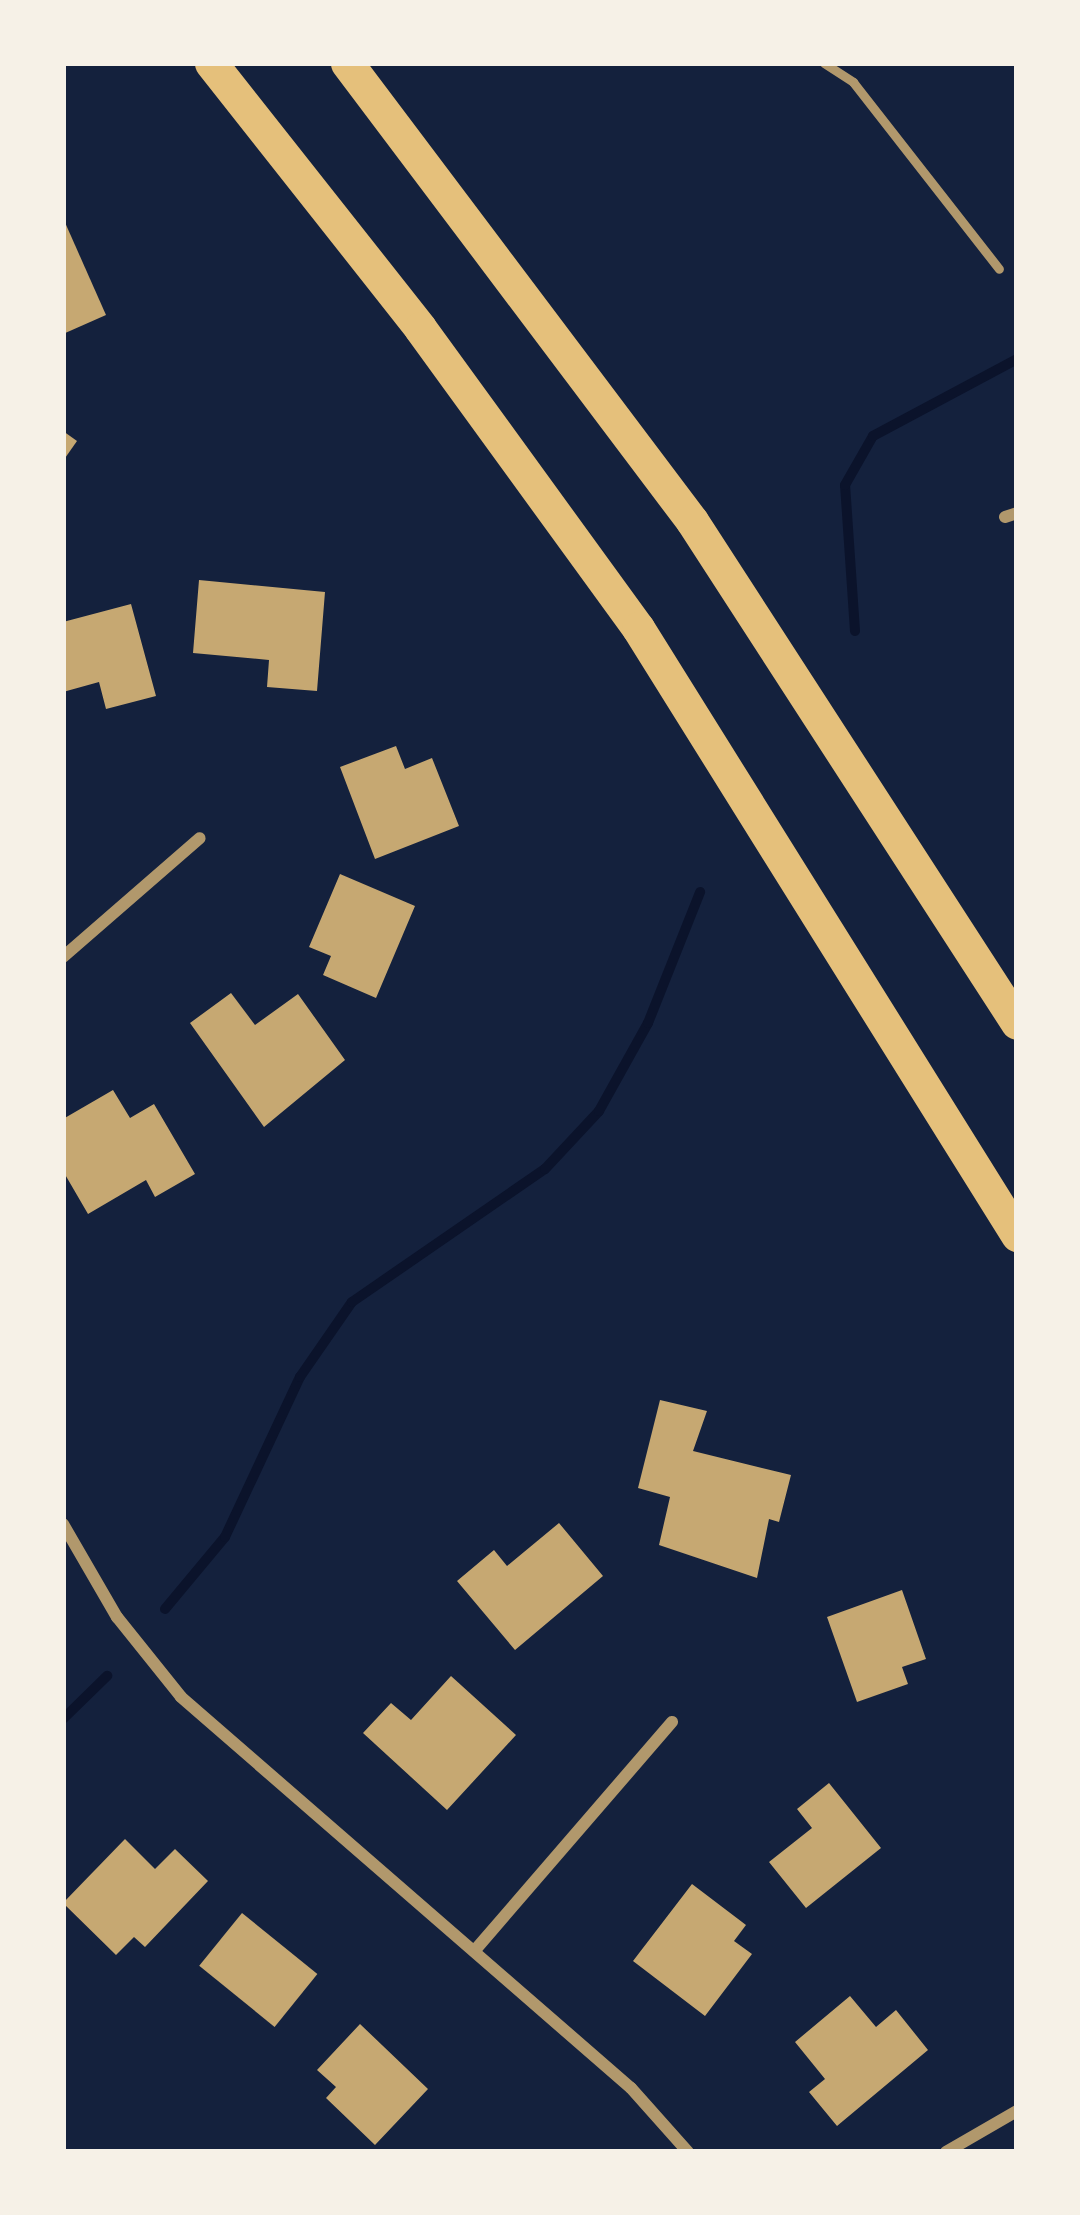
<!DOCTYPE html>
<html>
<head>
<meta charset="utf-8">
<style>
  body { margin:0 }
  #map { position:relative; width:1080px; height:2215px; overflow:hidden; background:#14213d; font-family:Georgia,serif }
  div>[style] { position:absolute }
  .stream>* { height:10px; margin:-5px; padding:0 5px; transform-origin:5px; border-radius:5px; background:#0b132b }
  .building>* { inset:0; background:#c6a872; transform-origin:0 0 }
  .service>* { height:9px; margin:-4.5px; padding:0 4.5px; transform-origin:4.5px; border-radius:4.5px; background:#b1986c }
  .minor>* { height:12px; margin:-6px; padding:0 6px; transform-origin:6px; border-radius:6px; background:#b1986c }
  .motorway>* { height:33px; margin:-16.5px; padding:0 16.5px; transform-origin:16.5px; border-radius:16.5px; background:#e5c07b }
  span { translate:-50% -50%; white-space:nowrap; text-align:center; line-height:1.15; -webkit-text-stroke:10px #f6f1e7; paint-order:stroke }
  .frame { position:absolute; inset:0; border:66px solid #f6f1e7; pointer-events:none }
</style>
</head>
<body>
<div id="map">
  <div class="stream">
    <div style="left:855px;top:631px;width:146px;rotate:-93.9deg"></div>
    <div style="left:845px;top:485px;width:56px;rotate:-60.3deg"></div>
    <div style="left:873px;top:436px;width:163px;rotate:-28.1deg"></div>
    <div style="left:165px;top:1609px;width:94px;rotate:-50.2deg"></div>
    <div style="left:225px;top:1537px;width:177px;rotate:-64.9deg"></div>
    <div style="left:300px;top:1377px;width:91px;rotate:-55.3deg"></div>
    <div style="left:352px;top:1302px;width:234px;rotate:-34.6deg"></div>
    <div style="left:545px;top:1169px;width:79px;rotate:-47deg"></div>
    <div style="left:599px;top:1111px;width:101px;rotate:-60.9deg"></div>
    <div style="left:648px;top:1023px;width:141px;rotate:-68.3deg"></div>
    <div style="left:63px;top:1719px;width:62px;rotate:-44.3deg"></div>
  </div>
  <div class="building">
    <div style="clip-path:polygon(63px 218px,106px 315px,63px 334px)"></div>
    <div style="clip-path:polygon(63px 431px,77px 441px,63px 461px)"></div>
    <div style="clip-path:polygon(199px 580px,325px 592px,317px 691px,267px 687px,269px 660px,193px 653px)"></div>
    <div style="clip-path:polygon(131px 604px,156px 696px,106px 709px,99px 682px,63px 692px,63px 622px)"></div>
    <div style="clip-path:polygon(396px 746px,405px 769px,432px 758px,459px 826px,375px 859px,340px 767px)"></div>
    <div style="clip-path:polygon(340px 874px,415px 906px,376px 998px,323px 975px,331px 956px,309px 947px)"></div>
    <div style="clip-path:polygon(231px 993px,255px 1025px,298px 994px,345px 1060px,264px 1127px,190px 1023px)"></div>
    <div style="clip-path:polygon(113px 1090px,130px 1118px,154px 1104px,195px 1174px,155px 1197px,146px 1180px,88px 1214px,63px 1171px,63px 1119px)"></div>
    <div style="clip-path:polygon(660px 1400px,707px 1411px,693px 1451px,791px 1475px,779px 1522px,769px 1519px,757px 1578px,659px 1545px,670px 1497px,638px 1488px)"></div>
    <div style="clip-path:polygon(559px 1523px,603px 1576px,515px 1650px,457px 1581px,494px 1550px,507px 1566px)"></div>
    <div style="clip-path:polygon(902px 1590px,926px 1659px,902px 1667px,908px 1684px,857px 1702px,827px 1617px)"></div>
    <div style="clip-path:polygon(451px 1676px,516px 1735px,447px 1810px,363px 1733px,391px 1703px,411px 1720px)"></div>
    <div style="clip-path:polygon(829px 1783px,881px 1848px,806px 1908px,769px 1862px,812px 1828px,797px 1809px)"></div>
    <div style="clip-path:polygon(125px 1839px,155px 1869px,175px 1849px,208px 1881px,145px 1947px,134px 1937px,116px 1955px,63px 1903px)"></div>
    <div style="clip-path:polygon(692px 1884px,746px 1925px,734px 1941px,752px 1954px,705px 2016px,633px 1961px)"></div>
    <div style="left:242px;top:1913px;width:97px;height:68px;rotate:39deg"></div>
    <div style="clip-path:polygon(850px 1996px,876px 2027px,896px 2010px,928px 2050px,837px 2126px,809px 2092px,825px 2079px,795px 2042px)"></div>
    <div style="clip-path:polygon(360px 2024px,428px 2089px,375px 2145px,326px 2098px,336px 2087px,317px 2070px)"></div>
  </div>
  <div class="service">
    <div style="left:824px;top:63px;width:35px;rotate:33deg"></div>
    <div style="left:853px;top:82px;width:237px;rotate:52deg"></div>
  </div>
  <div class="minor">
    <div style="left:1005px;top:517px;width:13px;rotate:-18deg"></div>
    <div style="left:63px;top:957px;width:181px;rotate:-41deg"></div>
    <div style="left:63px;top:1524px;width:108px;rotate:59.9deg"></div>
    <div style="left:117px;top:1617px;width:102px;rotate:51.3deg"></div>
    <div style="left:181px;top:1697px;width:596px;rotate:40.99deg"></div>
    <div style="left:631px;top:2088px;width:86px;rotate:48.3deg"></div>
    <div style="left:476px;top:1949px;width:300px;rotate:-49.2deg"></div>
    <div style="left:946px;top:2152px;width:82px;rotate:-30deg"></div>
  </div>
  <div class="motorway">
    <div style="left:211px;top:63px;width:337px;rotate:51.7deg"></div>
    <div style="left:420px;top:328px;width:371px;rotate:54deg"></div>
    <div style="left:638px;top:628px;width:716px;rotate:58.02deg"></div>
    <div style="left:347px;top:63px;width:573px;rotate:53.01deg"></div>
    <div style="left:692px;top:521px;width:598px;rotate:57.08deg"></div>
  </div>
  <div class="frame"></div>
</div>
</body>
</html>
